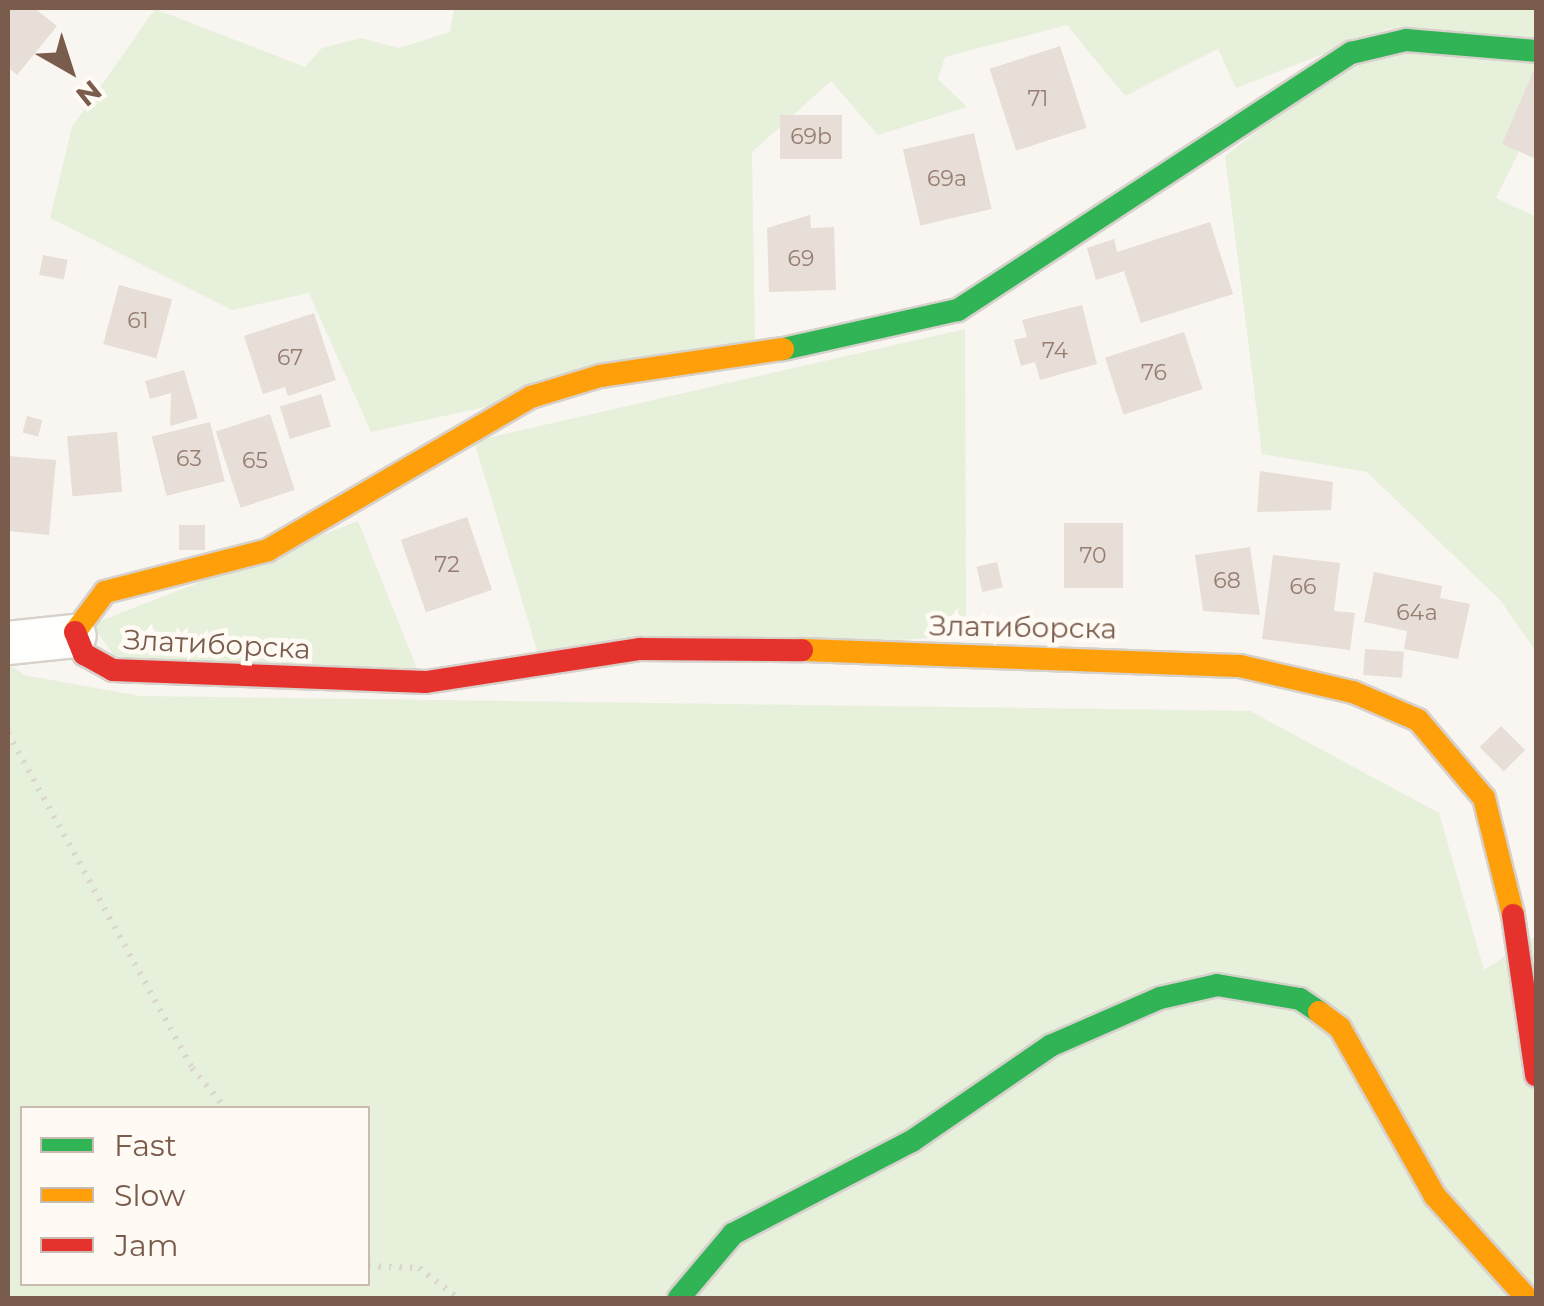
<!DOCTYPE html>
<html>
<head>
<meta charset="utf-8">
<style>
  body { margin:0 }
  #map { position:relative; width:1544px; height:1306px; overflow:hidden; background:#f9f5f0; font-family:Montserrat,sans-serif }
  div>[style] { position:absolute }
  .green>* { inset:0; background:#e7f0db }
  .building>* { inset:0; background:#e6ded7; transform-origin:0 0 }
  .path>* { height:6px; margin-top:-3px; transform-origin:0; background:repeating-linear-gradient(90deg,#dcd5d0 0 2.5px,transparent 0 10.5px) }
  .roads { filter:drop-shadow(2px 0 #d7d1cb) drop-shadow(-2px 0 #d7d1cb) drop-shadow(0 2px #d7d1cb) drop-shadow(0 -2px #d7d1cb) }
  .street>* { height:42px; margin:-21px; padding:0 21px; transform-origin:21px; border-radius:21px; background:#fefefd }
  .fast>* { height:22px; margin:-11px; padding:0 11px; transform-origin:11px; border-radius:11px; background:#30b455 }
  .slow>* { height:22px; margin:-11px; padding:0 11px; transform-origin:11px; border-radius:11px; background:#ff9f0a }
  .jam>* { height:22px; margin:-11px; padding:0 11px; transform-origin:11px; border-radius:11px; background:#e5322d }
  span { translate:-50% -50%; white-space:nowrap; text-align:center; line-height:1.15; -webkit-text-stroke:9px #fffaf3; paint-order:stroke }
  .number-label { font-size:22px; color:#977e72 }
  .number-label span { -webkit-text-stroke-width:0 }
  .street-label { font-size:28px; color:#7a5c4d }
  .frame { position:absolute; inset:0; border:10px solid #7a5c4d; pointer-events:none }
  .legend { position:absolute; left:20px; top:1106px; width:350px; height:180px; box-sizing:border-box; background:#fffaf3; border:2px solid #cabbb1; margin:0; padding:12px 18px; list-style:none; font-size:30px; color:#7a5c4d }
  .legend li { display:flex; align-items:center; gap:20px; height:50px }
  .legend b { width:50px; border:2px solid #cabbb1 }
  .north { position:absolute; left:20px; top:20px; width:100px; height:100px; -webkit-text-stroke:8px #fffaf3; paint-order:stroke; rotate:141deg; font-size:28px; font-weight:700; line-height:40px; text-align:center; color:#7a5c4d }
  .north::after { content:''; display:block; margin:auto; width:35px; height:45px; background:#7a5c4d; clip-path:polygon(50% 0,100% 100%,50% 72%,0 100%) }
</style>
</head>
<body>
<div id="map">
  <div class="green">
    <div style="clip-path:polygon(454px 8px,1536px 8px,1536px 117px,1496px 198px,1536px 217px,1536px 652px,1501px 601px,1367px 472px,1262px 454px,1225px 156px,1393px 27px,1236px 88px,1218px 49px,1125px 96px,1067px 25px,945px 57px,938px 79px,967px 107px,878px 135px,831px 81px,752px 152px,755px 348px,371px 432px,309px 293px,232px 310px,50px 218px,72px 127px,155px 9px,305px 67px,322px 48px,361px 38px,399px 48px,450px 32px)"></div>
    <div style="clip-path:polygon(965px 329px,966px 636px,540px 660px,474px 441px)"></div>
    <div style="clip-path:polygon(358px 521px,418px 671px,121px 666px,92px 624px)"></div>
    <div style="clip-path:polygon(evenodd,8px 663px,24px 675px,140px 696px,1250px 711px,1439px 813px,1484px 970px,1536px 936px,1536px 1298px,8px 1298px,8px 663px,22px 1108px,368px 1108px,368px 1284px,22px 1284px,22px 1108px)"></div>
  </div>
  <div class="building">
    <div style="clip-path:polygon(8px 8px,34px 8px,57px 26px,17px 75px,8px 67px)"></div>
    <div style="left:1060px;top:46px;width:86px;height:74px;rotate:72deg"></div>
    <div style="clip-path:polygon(1536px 65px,1536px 159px,1502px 144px)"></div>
    <div style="left:780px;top:115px;width:62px;height:44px"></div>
    <div style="left:974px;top:133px;width:78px;height:73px;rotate:77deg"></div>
    <div style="clip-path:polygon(810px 215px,811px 228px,834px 227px,836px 290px,769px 292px,767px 228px)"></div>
    <div style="clip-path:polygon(1210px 222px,1233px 294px,1141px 323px,1124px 271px,1096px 280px,1087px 248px,1114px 239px,1117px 252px)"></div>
    <div style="left:43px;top:255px;width:25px;height:20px;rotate:11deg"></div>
    <div style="left:119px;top:285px;width:55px;height:61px;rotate:15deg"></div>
    <div style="clip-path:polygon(1082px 305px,1097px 364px,1040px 380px,1035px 362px,1021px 366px,1014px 340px,1027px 337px,1022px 320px)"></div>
    <div style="clip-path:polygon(314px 313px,336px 380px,288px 396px,285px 387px,263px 394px,244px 336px)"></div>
    <div style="left:1184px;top:332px;width:60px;height:83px;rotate:72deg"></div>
    <div style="clip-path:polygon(184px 370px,198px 418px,170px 426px,171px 393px,150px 399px,145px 381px)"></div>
    <div style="left:321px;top:394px;width:34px;height:43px;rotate:73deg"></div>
    <div style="left:270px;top:414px;width:80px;height:57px;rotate:72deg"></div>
    <div style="left:27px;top:416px;width:16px;height:17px;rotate:15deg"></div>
    <div style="left:210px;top:422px;width:61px;height:60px;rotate:76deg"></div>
    <div style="left:117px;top:432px;width:60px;height:50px;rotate:85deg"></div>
    <div style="clip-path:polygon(8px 456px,56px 460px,49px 535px,8px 531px)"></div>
    <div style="clip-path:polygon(1260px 471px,1333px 482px,1331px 510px,1257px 512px)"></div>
    <div style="left:467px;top:517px;width:77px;height:70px;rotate:71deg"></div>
    <div style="left:1064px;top:523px;width:59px;height:65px"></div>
    <div style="left:179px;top:525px;width:26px;height:25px"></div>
    <div style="clip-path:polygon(1250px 547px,1260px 615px,1203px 611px,1195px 555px)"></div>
    <div style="clip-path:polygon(1273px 555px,1340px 563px,1334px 611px,1355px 613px,1350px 650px,1262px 639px)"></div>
    <div style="left:997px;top:562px;width:26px;height:21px;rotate:77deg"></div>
    <div style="clip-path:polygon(1374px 572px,1442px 586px,1440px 598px,1470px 604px,1458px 659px,1404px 649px,1407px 631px,1364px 622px)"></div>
    <div style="left:1365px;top:649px;width:39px;height:26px;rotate:4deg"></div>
    <div style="left:1501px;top:726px;width:34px;height:30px;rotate:45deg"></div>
  </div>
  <div class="path">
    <div style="left:8px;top:733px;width:382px;rotate:61.2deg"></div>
    <div style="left:192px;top:1068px;width:52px;rotate:50.5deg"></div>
    <div style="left:368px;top:1266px;width:51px;rotate:2.2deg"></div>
    <div style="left:419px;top:1268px;width:49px;rotate:37.6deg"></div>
  </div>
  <div class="roads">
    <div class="street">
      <div style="left:8px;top:643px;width:67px;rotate:-6deg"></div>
    </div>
    <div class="fast">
      <div style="left:783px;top:349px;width:179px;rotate:-12.6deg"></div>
      <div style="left:958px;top:310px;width:470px;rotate:-33.2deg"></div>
      <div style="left:1351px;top:53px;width:57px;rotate:-13.3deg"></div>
      <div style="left:1406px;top:40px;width:130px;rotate:4.8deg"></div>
      <div style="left:679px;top:1298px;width:84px;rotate:-49.8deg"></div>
      <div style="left:733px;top:1234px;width:202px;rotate:-27.5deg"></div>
      <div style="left:912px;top:1141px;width:168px;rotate:-34.5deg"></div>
      <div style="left:1050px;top:1046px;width:120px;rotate:-23.6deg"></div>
      <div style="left:1160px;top:998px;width:58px;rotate:-12.8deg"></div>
      <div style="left:1217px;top:985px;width:84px;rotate:9.6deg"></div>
      <div style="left:1300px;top:999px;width:23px;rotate:34deg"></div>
    </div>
    <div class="slow">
      <div style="left:75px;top:632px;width:50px;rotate:-53.1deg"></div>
      <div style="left:105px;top:592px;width:168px;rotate:-14.4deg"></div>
      <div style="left:268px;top:550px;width:304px;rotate:-30.2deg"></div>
      <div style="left:531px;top:397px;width:72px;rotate:-16.9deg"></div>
      <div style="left:600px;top:376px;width:185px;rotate:-8.4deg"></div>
      <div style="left:802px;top:650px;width:438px;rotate:2.1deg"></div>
      <div style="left:1240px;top:666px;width:116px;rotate:13deg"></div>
      <div style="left:1353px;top:692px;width:71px;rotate:23.3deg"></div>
      <div style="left:1418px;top:720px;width:102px;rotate:49.8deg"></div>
      <div style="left:1484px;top:798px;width:121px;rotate:76.1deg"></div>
      <div style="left:1319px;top:1012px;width:26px;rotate:37deg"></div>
      <div style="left:1340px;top:1028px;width:193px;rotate:60.5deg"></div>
      <div style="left:1435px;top:1196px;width:137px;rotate:48deg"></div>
    </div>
    <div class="jam">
      <div style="left:75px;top:632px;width:24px;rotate:68deg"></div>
      <div style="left:84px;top:654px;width:33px;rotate:29deg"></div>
      <div style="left:113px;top:670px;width:313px;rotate:2.2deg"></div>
      <div style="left:426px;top:682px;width:217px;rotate:-8.8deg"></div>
      <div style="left:640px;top:649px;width:162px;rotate:0.4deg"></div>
      <div style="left:1513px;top:915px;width:162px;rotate:81.8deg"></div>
    </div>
  </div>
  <div class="number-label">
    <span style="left:1038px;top:99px">71</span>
    <span style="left:811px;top:137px">69b</span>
    <span style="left:947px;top:179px">69a</span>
    <span style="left:801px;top:259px">69</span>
    <span style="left:138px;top:321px">61</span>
    <span style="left:1055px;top:351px">74</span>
    <span style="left:290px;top:358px">67</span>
    <span style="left:1154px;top:373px">76</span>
    <span style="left:189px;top:459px">63</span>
    <span style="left:255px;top:461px">65</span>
    <span style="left:1093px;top:556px">70</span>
    <span style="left:447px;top:565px">72</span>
    <span style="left:1227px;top:581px">68</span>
    <span style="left:1303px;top:587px">66</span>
    <span style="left:1417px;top:613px">64a</span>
  </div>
  <div class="street-label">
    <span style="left:1023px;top:627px;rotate:1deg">Златиборска</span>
    <span style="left:217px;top:644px;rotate:3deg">Златиборска</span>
  </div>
  <div class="frame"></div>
  <ul class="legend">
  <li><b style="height:12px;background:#30b455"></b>Fast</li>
  <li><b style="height:12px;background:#ff9f0a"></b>Slow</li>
  <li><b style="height:12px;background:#e5322d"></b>Jam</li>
  </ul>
  <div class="north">N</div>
</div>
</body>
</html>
